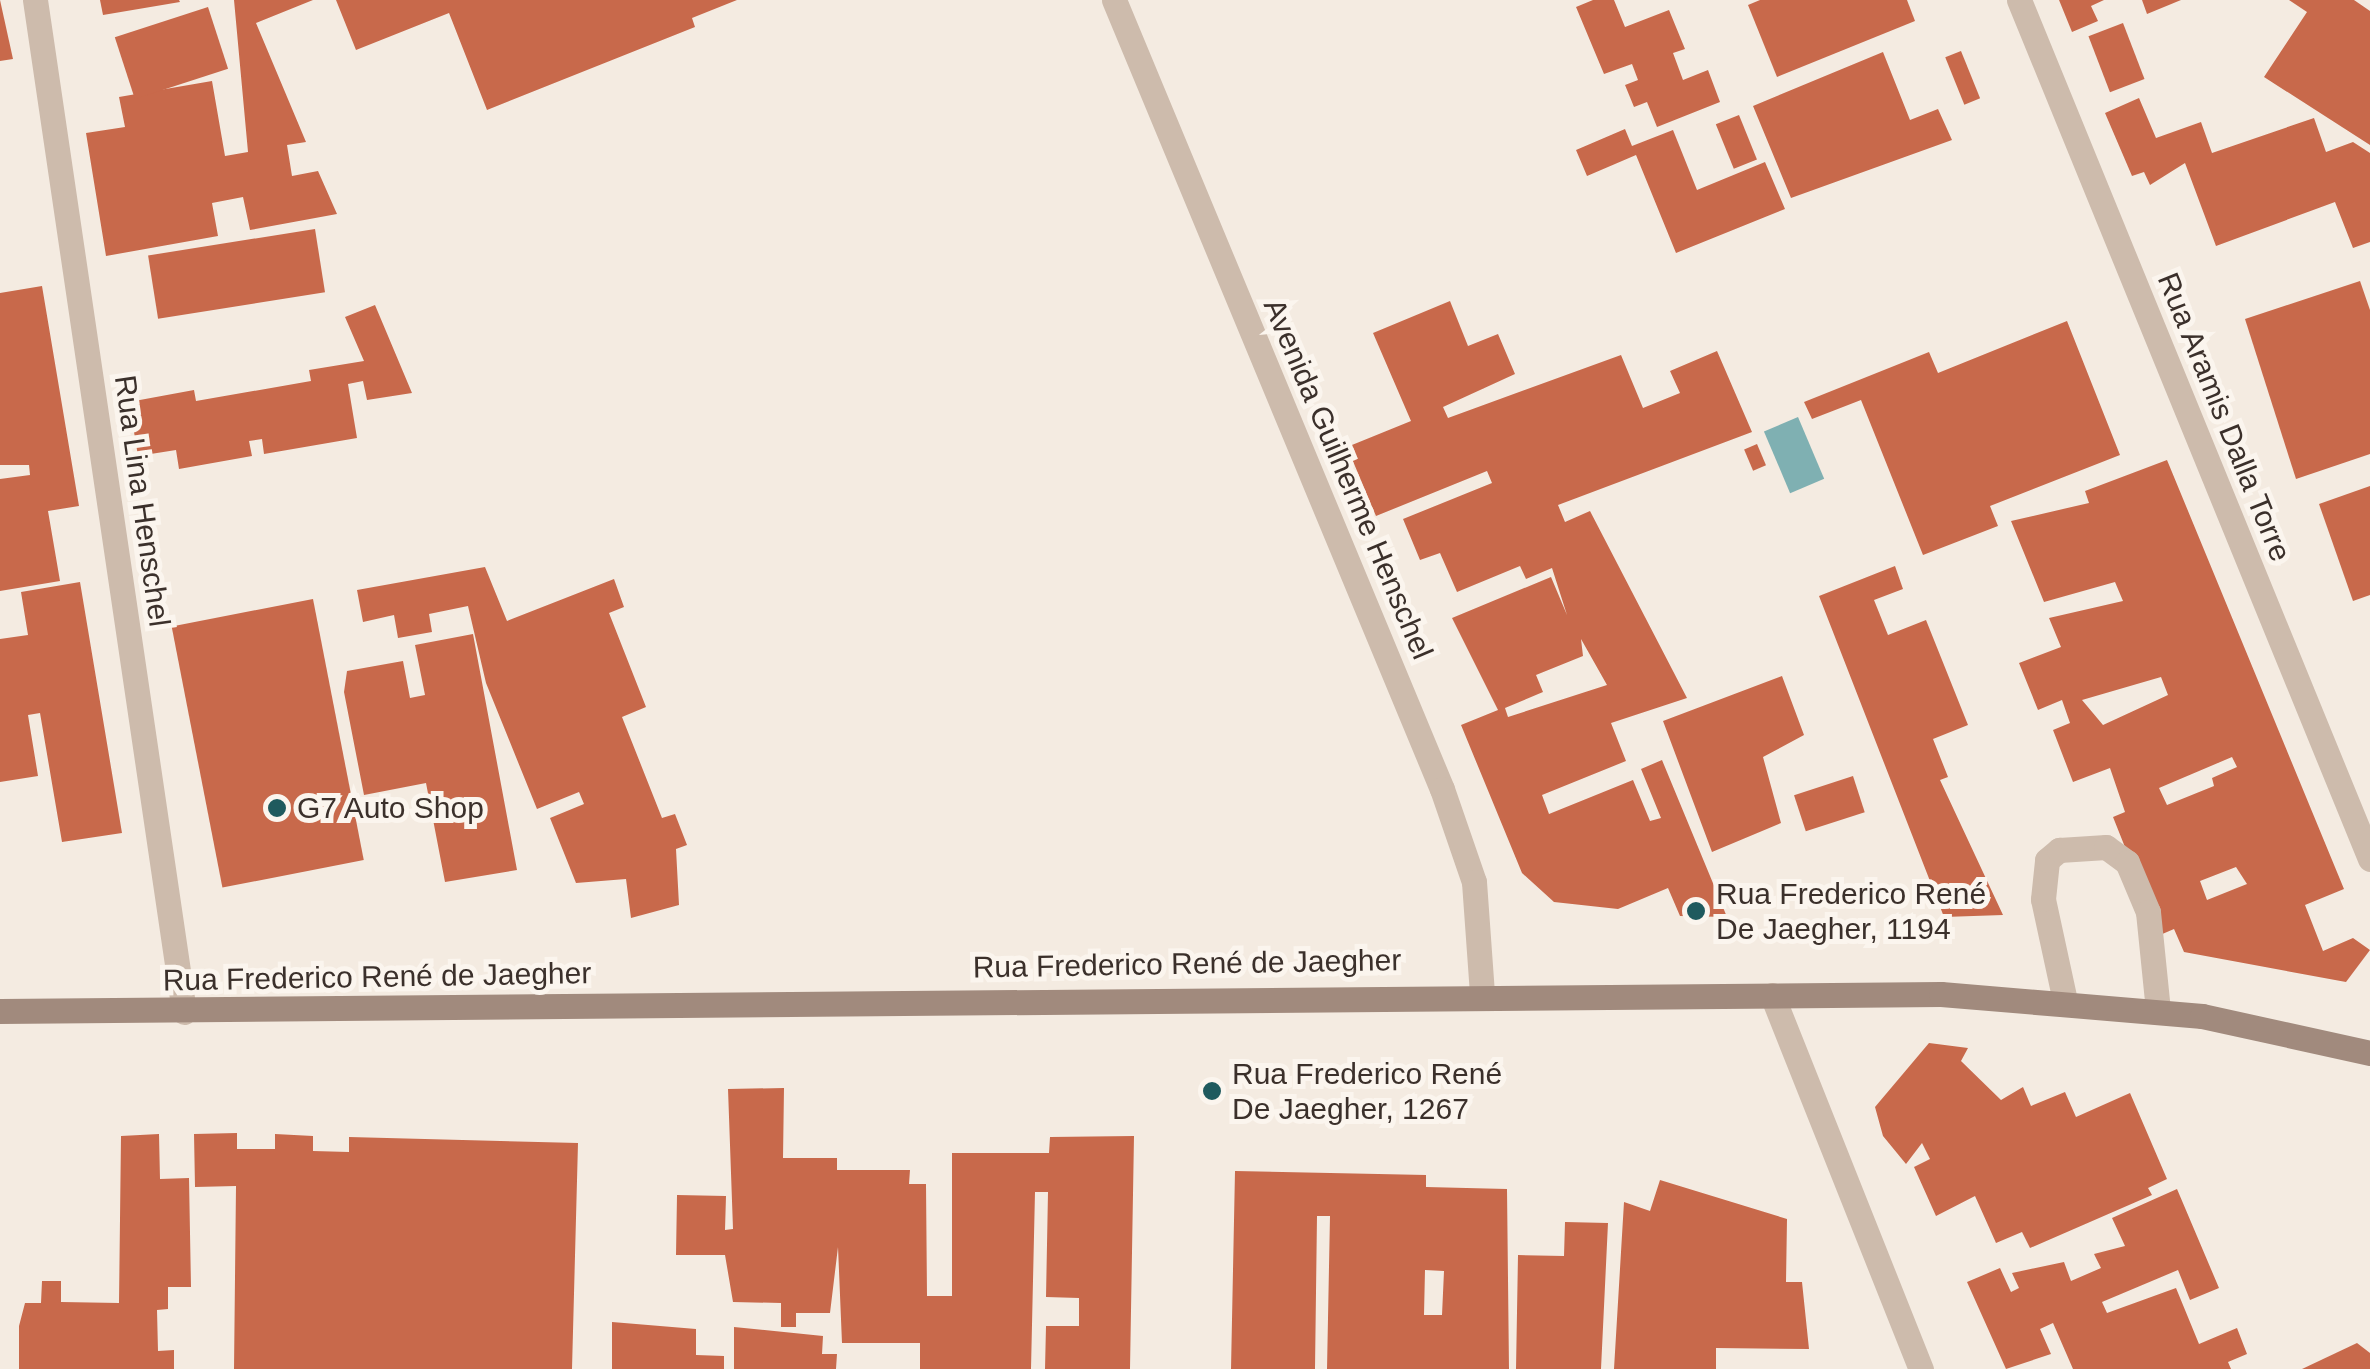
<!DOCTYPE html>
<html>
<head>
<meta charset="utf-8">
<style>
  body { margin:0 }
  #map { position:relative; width:2370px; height:1369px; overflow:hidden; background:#f4ebe1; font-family:Helvetica,sans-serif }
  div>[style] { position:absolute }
  .water>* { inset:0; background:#7fb0b2; transform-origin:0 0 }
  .building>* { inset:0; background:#c8694b; transform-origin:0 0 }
  .service>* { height:25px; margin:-12.5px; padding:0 12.5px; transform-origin:12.5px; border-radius:12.5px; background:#cdbbac }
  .minor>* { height:25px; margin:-12.5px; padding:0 12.5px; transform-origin:12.5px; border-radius:12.5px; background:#cdbbac }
  .secondary>* { height:25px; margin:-12.5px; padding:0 12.5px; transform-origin:12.5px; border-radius:12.5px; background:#a18a7d }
  .dots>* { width:28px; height:28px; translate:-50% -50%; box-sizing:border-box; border:5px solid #fbf5ee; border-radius:50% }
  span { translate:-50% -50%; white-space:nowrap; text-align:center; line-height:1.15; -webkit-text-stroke:10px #fbf5ee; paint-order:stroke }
  .street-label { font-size:30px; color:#3b302b }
  .poi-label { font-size:30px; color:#3b302b }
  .left { translate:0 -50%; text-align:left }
</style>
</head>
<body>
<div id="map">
  <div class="water">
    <div style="left:1798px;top:417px;width:67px;height:37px;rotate:67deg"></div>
  </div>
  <div class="building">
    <div style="clip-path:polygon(0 0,13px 59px,0 61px)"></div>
    <div style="clip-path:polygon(100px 0,179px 0,180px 2px,103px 15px)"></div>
    <div style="clip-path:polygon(234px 0,313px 0,256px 23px,306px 142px,287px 145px,292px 176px,318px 171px,337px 214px,250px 230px,243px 197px,212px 203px,218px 236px,106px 256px,86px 133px,125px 127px,119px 97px,212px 81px,225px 156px,248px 152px)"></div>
    <div style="clip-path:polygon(336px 0,737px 0,692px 18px,695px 27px,487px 110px,449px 13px,356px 50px)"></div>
    <div style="clip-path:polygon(1593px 0,1614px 0,1625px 27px,1669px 10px,1685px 49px,1673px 53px,1683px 80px,1708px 70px,1720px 102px,1657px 127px,1647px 102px,1634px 107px,1625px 85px,1638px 80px,1632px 64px,1604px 74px,1576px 7px)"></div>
    <div style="clip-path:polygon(1760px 0,1907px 0,1915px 21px,1777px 77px,1748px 5px)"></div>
    <div style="clip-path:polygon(2059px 0,2104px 0,2091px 6px,2098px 21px,2072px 32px)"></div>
    <div style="clip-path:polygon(2142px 0,2181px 0,2147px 14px)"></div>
    <div style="clip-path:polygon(2289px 0,2354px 0,2370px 11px,2370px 145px,2264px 77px,2307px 12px)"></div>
    <div style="left:208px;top:7px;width:65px;height:98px;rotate:72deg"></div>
    <div style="left:2123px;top:23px;width:60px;height:37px;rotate:69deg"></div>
    <div style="left:1961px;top:51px;width:51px;height:17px;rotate:68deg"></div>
    <div style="clip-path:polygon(1883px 52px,1910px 120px,1938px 109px,1952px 140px,1791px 198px,1753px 106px)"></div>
    <div style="clip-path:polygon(2139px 98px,2156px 138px,2201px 122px,2212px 153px,2314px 118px,2326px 152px,2353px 142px,2370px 153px,2370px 242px,2353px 248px,2335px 202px,2216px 246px,2185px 163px,2150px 185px,2144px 172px,2132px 176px,2105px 113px)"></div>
    <div style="left:1739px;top:115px;width:48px;height:25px;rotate:68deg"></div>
    <div style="clip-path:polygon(1625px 129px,1632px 146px,1673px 130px,1697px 190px,1765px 162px,1785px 209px,1676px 253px,1636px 155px,1587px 176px,1576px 150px)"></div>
    <div style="left:315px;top:229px;width:64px;height:169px;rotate:81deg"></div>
    <div style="clip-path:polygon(2360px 281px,2370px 310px,2370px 454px,2296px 479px,2245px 319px)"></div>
    <div style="clip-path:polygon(42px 286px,79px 506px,48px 511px,60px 581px,0 591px,0 479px,30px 475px,29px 465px,0 465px,0 293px)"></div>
    <div style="clip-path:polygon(evenodd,1450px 301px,1468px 346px,1498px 334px,1515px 374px,1443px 407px,1448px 418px,1621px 355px,1643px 408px,1680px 393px,1670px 371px,1717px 351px,1752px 432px,1558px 505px,1565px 522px,1590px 511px,1687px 698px,1611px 723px,1626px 761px,1542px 795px,1549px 814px,1633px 780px,1650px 821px,1661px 818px,1641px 769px,1662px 760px,1727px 917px,1680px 916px,1668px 888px,1618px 909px,1554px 902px,1522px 873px,1461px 725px,1498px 710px,1452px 618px,1551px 577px,1567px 615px,1552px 568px,1526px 579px,1520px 566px,1457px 592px,1440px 553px,1420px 560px,1403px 519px,1492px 483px,1487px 471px,1376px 516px,1347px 447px,1411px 421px,1373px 333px,1450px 301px,1581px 639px,1607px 685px,1508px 717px,1505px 708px,1543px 692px,1536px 675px,1583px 656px,1581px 639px)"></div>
    <div style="clip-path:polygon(375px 305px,412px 393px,367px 400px,363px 381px,348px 384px,357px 438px,264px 454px,262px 439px,249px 441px,252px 456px,179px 469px,176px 450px,138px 456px,129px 402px,194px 390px,196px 401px,311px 381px,309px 370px,364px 361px,345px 317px)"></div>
    <div style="clip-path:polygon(2067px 321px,2120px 455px,1990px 506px,1998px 526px,1923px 555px,1861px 400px,1812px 419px,1804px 402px,1929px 352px,1938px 373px)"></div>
    <div style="left:1757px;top:444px;width:23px;height:14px;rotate:67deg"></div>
    <div style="clip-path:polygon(evenodd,2167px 460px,2344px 889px,2305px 905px,2323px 951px,2353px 938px,2370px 950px,2346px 982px,2184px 952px,2174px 929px,2160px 935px,2113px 817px,2125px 812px,2110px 768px,2073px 782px,2053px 730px,2070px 723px,2062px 700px,2038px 710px,2019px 663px,2061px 647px,2049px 618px,2123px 601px,2115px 582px,2044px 602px,2011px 521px,2089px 503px,2085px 491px,2167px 460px,2161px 677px,2168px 695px,2103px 725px,2082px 700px,2161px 677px,2167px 460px,2232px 757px,2237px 767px,2212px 778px,2214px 786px,2167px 805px,2159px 788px,2232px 757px,2167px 460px,2236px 867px,2247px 884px,2207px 900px,2200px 881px,2236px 867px)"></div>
    <div style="clip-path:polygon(2370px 486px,2370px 595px,2353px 601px,2319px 504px)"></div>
    <div style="clip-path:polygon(1895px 566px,1903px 589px,1874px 600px,1888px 635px,1926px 620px,1968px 725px,1933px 739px,1948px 777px,1940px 780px,2003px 915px,1944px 917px,1819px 596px)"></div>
    <div style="clip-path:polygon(485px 567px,507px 621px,614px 579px,624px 607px,609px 613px,646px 707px,622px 717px,662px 818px,675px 814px,687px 845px,676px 849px,679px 905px,631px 918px,626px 879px,576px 883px,550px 818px,584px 804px,579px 792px,537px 809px,486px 683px,468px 606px,429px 614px,432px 632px,398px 638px,394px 615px,363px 622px,357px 590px)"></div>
    <div style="clip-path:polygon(80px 582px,122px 833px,62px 842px,40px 713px,28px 715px,38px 776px,0 782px,0 639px,28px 635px,21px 592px)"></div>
    <div style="left:313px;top:599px;width:266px;height:144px;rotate:79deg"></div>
    <div style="clip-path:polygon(473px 634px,517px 870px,445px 882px,426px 783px,364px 795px,344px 692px,347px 671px,403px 661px,410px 698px,425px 695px,415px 645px)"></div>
    <div style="clip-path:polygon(1782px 676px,1804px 735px,1763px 757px,1781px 823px,1712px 852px,1663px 721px)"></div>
    <div style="left:1853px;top:776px;width:38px;height:62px;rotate:72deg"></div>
    <div style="clip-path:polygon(1929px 1043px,1968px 1048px,1961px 1061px,2001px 1100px,2023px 1087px,2031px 1106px,2065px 1092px,2076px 1117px,2130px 1093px,2167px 1179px,2148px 1188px,2152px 1195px,2030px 1248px,2022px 1232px,1996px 1243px,1975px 1196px,1936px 1216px,1914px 1167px,1930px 1159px,1922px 1143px,1906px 1164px,1883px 1136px,1875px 1107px)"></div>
    <div style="clip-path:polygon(784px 1088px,783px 1158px,837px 1158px,837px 1170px,910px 1170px,909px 1184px,926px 1184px,927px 1296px,952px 1296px,952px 1153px,1049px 1153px,1050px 1137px,1134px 1136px,1130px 1369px,1045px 1369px,1046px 1326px,1079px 1326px,1079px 1298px,1046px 1297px,1048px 1192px,1035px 1192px,1031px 1369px,920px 1369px,920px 1343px,842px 1343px,838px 1247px,830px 1313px,796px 1313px,796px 1327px,781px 1327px,781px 1303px,733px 1302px,725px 1255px,676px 1255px,677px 1195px,726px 1196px,725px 1230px,733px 1229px,728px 1089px)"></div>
    <div style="clip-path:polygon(237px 1133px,237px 1149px,275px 1149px,275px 1134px,313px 1136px,313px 1151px,349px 1152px,349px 1137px,578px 1143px,572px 1369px,234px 1369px,236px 1186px,195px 1187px,194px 1134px)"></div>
    <div style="clip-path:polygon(159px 1134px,160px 1179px,189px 1178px,191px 1287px,168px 1287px,168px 1309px,157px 1310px,158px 1351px,174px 1350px,174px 1369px,19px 1369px,19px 1326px,25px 1303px,41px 1303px,42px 1281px,61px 1281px,61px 1302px,119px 1303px,121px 1136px)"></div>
    <div style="clip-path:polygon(evenodd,1235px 1171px,1426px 1175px,1426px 1187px,1507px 1189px,1509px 1369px,1327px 1369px,1330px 1216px,1317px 1216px,1315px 1369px,1231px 1369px,1235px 1171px,1425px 1270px,1444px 1271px,1442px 1315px,1424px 1315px,1425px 1270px)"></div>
    <div style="clip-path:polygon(1660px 1180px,1787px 1219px,1786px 1282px,1802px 1282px,1809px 1349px,1716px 1348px,1716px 1369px,1614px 1369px,1624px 1202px,1650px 1211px)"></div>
    <div style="clip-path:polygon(2177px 1189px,2219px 1288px,2190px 1300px,2178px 1270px,2102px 1302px,2107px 1313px,2176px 1288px,2199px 1344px,2237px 1328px,2247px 1354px,2228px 1362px,2231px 1369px,2073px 1369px,2053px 1323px,2040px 1329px,2051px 1354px,2006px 1369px,1967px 1282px,2000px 1268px,2011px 1292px,2019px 1288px,2012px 1273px,2064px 1262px,2071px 1281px,2101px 1268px,2094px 1254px,2125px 1246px,2112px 1218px)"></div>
    <div style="clip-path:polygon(1565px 1222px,1608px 1223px,1601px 1369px,1516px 1369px,1518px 1255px,1564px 1256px)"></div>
    <div style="clip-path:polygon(612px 1322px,696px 1329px,696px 1355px,724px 1356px,724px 1369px,612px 1369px)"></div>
    <div style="clip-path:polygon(734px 1327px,823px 1336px,822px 1354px,837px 1354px,836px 1369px,734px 1369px)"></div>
    <div style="clip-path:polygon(2357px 1343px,2370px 1353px,2370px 1369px,2302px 1369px)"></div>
  </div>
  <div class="service">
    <div style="left:2065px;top:1001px;width:104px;rotate:-102.2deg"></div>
    <div style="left:2043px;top:899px;width:39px;rotate:-84deg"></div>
    <div style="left:2047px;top:860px;width:16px;rotate:-40deg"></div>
    <div style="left:2059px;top:850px;width:47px;rotate:-3.7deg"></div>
    <div style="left:2106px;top:847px;width:26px;rotate:36deg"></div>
    <div style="left:2127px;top:862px;width:54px;rotate:67.2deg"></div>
    <div style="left:2148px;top:912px;width:99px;rotate:84.2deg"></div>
  </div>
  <div class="minor">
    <div style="left:35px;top:0;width:1023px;rotate:81.62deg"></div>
    <div style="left:1114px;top:0;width:854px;rotate:67.43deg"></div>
    <div style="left:1442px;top:789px;width:98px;rotate:71deg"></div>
    <div style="left:1474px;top:882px;width:111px;rotate:85.9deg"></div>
    <div style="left:2019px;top:0;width:928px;rotate:67.77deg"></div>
    <div style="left:1772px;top:995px;width:403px;rotate:68.3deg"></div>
  </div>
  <div class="secondary">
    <div style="left:0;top:1011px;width:1941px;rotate:-0.5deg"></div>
    <div style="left:1941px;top:994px;width:262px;rotate:4.8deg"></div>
    <div style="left:2202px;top:1016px;width:172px;rotate:12.4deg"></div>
  </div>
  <div class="dots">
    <div style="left:277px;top:808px;background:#1f5a5e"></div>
    <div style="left:1696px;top:911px;background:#1f5a5e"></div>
    <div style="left:1212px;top:1091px;background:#1f5a5e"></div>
  </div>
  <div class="street-label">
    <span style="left:2224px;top:417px;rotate:68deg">Rua Aramis Dalla Torre</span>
    <span style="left:1348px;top:479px;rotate:67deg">Avenida Guilherme Henschel</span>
    <span style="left:142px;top:501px;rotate:82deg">Rua Lina Henschel</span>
    <span style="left:1187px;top:964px;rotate:-1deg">Rua Frederico René de Jaegher</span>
    <span style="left:377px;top:977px;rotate:-1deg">Rua Frederico René de Jaegher</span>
  </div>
  <div class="poi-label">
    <span class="left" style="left:297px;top:808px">G7 Auto Shop</span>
    <span class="left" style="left:1716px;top:911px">Rua Frederico René<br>De Jaegher, 1194</span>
    <span class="left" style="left:1232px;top:1091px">Rua Frederico René<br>De Jaegher, 1267</span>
  </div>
</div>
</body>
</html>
